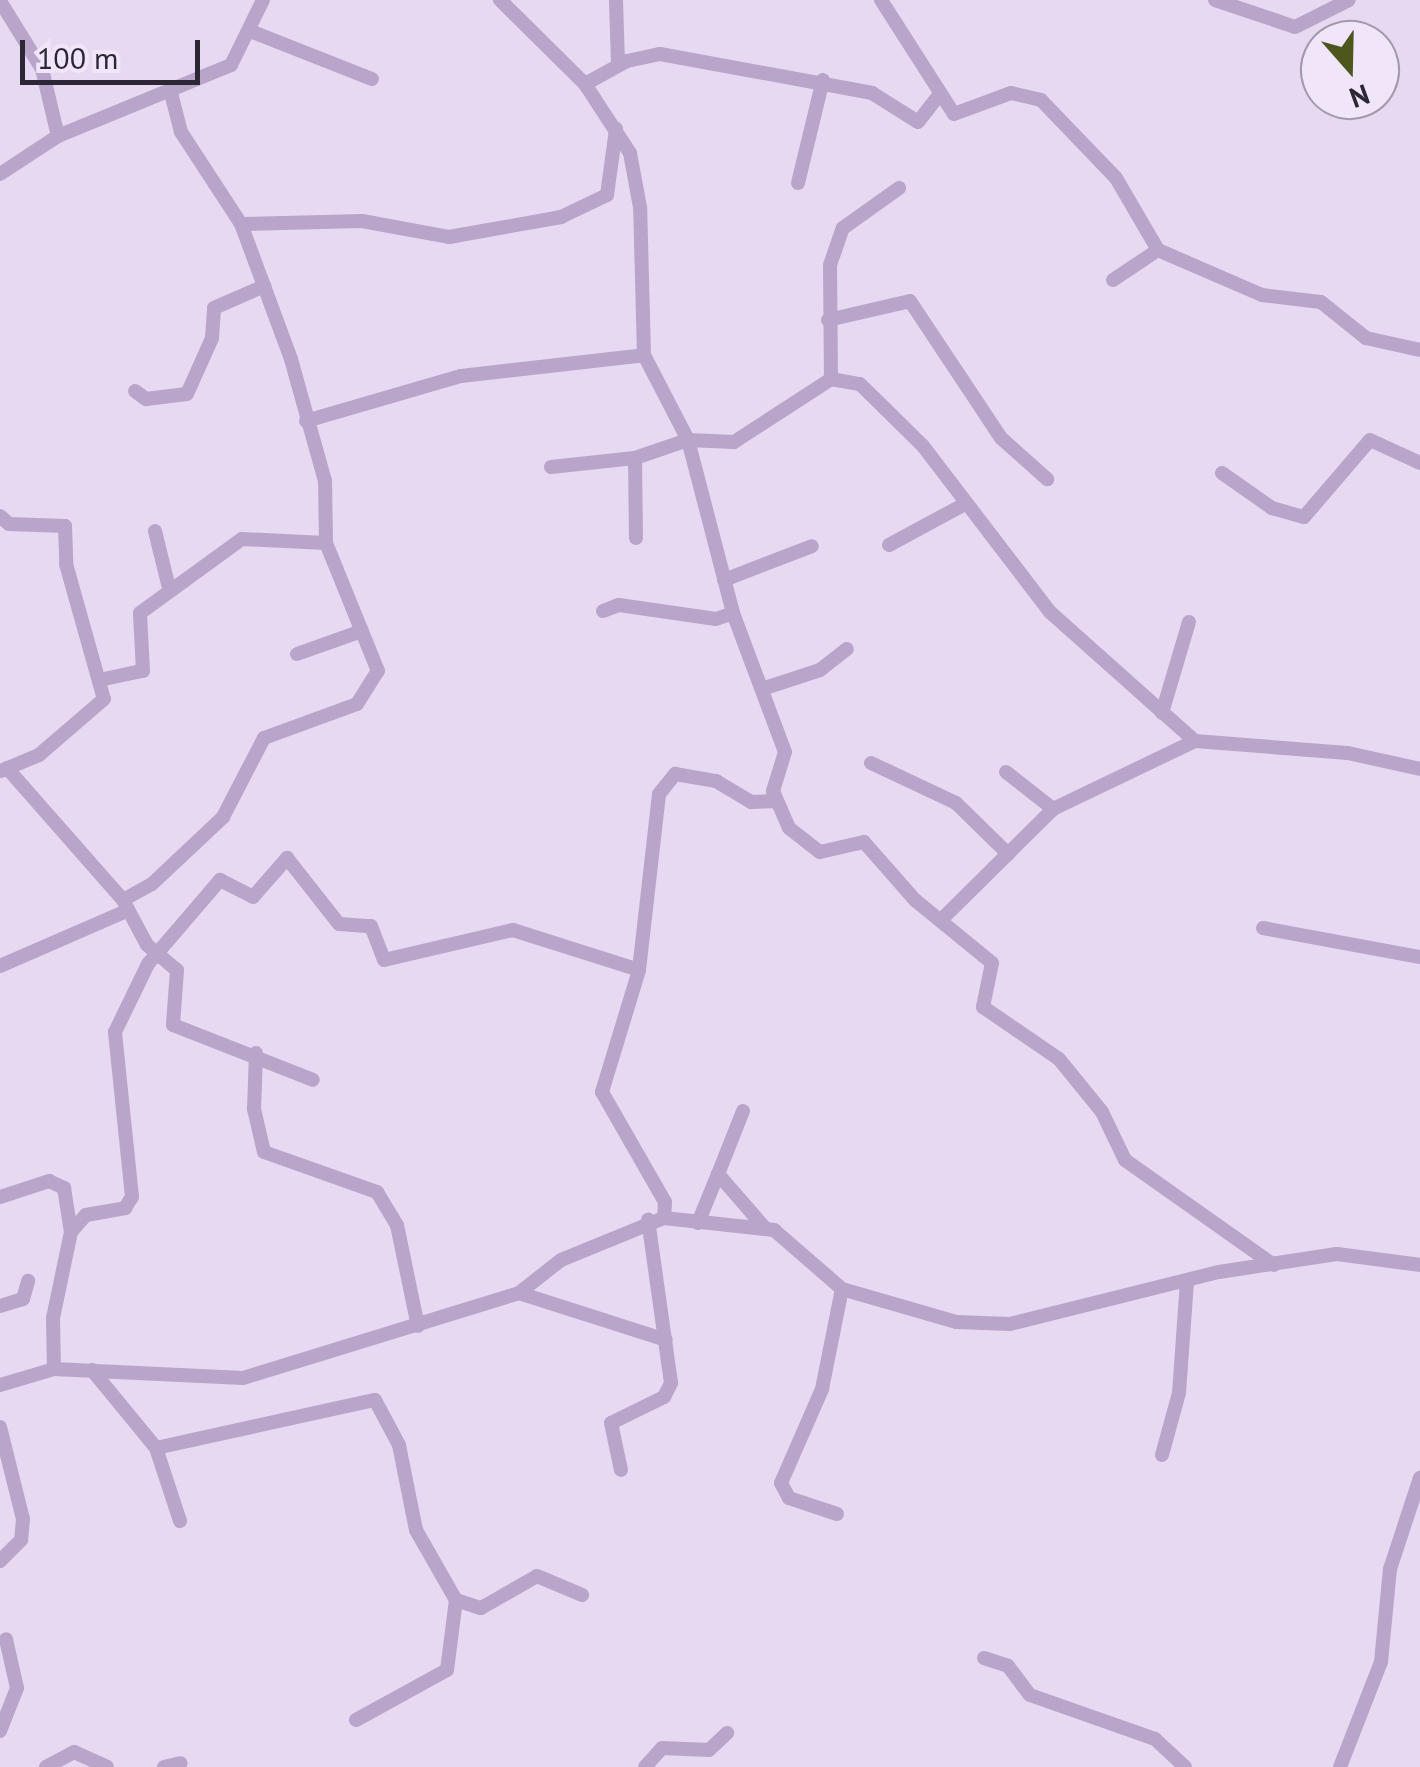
<!DOCTYPE html>
<html>
<head>
<meta charset="utf-8">
<style>
  body { margin:0 }
  #map { position:relative; width:1420px; height:1767px; overflow:hidden; background:#e7d9f1; font-family:"PT Sans",sans-serif }
  div>[style] { position:absolute }
  .minor>* { height:14px; margin:-7px; padding:0 7px; transform-origin:7px; border-radius:7px; background:#b8a5c9 }
  span { translate:-50% -50%; white-space:nowrap; text-align:center; line-height:1.15; -webkit-text-stroke:10px #f1e5f9; paint-order:stroke }
  .north { position:absolute; left:1300px; top:20px; width:100px; height:100px; box-sizing:border-box; background:#f1e5f9; border:2px solid #a299ab; border-radius:50%; rotate:160deg; font-size:28px; font-weight:700; line-height:40px; text-align:center; color:#2c2635 }
  .north::after { content:''; display:block; margin:auto; width:35px; height:45px; background:#4e561c; clip-path:polygon(50% 0,100% 100%,50% 72%,0 100%) }
  .scale { position:absolute; left:20px; top:40px; width:180px; height:45px; box-sizing:border-box; border:5px solid #2c2635; border-top:0; padding-left:12px; font-size:30px; line-height:35px; white-space:nowrap; color:#2c2635; -webkit-text-stroke:8px #f1e5f9; paint-order:stroke }
</style>
</head>
<body>
<div id="map">
  <div class="minor">
    <div style="left:616px;top:0;width:65px;rotate:88.2deg"></div>
    <div style="left:881px;top:0;width:135px;rotate:57.4deg"></div>
    <div style="left:954px;top:114px;width:61px;rotate:-20.2deg"></div>
    <div style="left:1011px;top:93px;width:31px;rotate:13deg"></div>
    <div style="left:1041px;top:100px;width:108px;rotate:46.1deg"></div>
    <div style="left:1116px;top:178px;width:83px;rotate:59.7deg"></div>
    <div style="left:1158px;top:250px;width:113px;rotate:23.4deg"></div>
    <div style="left:1262px;top:295px;width:59px;rotate:6.8deg"></div>
    <div style="left:1321px;top:302px;width:58px;rotate:38.7deg"></div>
    <div style="left:1366px;top:338px;width:55px;rotate:12.5deg"></div>
    <div style="left:1215px;top:0;width:84px;rotate:18.6deg"></div>
    <div style="left:1295px;top:27px;width:60px;rotate:-26.6deg"></div>
    <div style="left:0;top:1px;width:80px;rotate:58.3deg"></div>
    <div style="left:42px;top:69px;width:69px;rotate:76.6deg"></div>
    <div style="left:250px;top:31px;width:131px;rotate:21.5deg"></div>
    <div style="left:585px;top:84px;width:48px;rotate:-28.7deg"></div>
    <div style="left:627px;top:61px;width:34px;rotate:-12deg"></div>
    <div style="left:660px;top:54px;width:216px;rotate:10.4deg"></div>
    <div style="left:872px;top:93px;width:54px;rotate:32.2deg"></div>
    <div style="left:918px;top:122px;width:33px;rotate:-52deg"></div>
    <div style="left:0;top:174px;width:69px;rotate:-33.2deg"></div>
    <div style="left:58px;top:136px;width:187px;rotate:-22.3deg"></div>
    <div style="left:231px;top:65px;width:72px;rotate:-63.8deg"></div>
    <div style="left:798px;top:183px;width:106px;rotate:-76.4deg"></div>
    <div style="left:241px;top:224px;width:121px;rotate:-1.4deg"></div>
    <div style="left:362px;top:221px;width:88px;rotate:10.4deg"></div>
    <div style="left:449px;top:237px;width:114px;rotate:-10.1deg"></div>
    <div style="left:561px;top:217px;width:51px;rotate:-25.6deg"></div>
    <div style="left:607px;top:195px;width:67px;rotate:-82.2deg"></div>
    <div style="left:1113px;top:280px;width:54px;rotate:-33.7deg"></div>
    <div style="left:828px;top:320px;width:84px;rotate:-13deg"></div>
    <div style="left:910px;top:301px;width:164px;rotate:56.4deg"></div>
    <div style="left:1001px;top:438px;width:62px;rotate:41.7deg"></div>
    <div style="left:644px;top:355px;width:96px;rotate:62.6deg"></div>
    <div style="left:688px;top:440px;width:46px;rotate:2.5deg"></div>
    <div style="left:734px;top:442px;width:116px;rotate:-33deg"></div>
    <div style="left:831px;top:379px;width:29px;rotate:10deg"></div>
    <div style="left:860px;top:384px;width:88px;rotate:44.5deg"></div>
    <div style="left:923px;top:446px;width:209px;rotate:52.6deg"></div>
    <div style="left:1050px;top:612px;width:194px;rotate:41.7deg"></div>
    <div style="left:831px;top:379px;width:114px;rotate:-90.5deg"></div>
    <div style="left:830px;top:265px;width:39px;rotate:-71deg"></div>
    <div style="left:843px;top:228px;width:69px;rotate:-35.5deg"></div>
    <div style="left:135px;top:391px;width:14px;rotate:36deg"></div>
    <div style="left:146px;top:399px;width:41px;rotate:-7deg"></div>
    <div style="left:187px;top:394px;width:61px;rotate:-65.9deg"></div>
    <div style="left:212px;top:338px;width:30px;rotate:-86deg"></div>
    <div style="left:214px;top:308px;width:55px;rotate:-23.7deg"></div>
    <div style="left:306px;top:421px;width:161px;rotate:-16.2deg"></div>
    <div style="left:461px;top:376px;width:184px;rotate:-6.5deg"></div>
    <div style="left:644px;top:355px;width:148px;rotate:-91.5deg"></div>
    <div style="left:640px;top:207px;width:55px;rotate:-100.5deg"></div>
    <div style="left:630px;top:153px;width:82px;rotate:-123.1deg"></div>
    <div style="left:585px;top:84px;width:120px;rotate:-135.3deg"></div>
    <div style="left:635px;top:458px;width:80px;rotate:89.3deg"></div>
    <div style="left:551px;top:467px;width:84px;rotate:-6.1deg"></div>
    <div style="left:635px;top:458px;width:56px;rotate:-18.8deg"></div>
    <div style="left:688px;top:440px;width:179px;rotate:75.4deg"></div>
    <div style="left:733px;top:613px;width:148px;rotate:69.5deg"></div>
    <div style="left:785px;top:752px;width:41px;rotate:107.1deg"></div>
    <div style="left:773px;top:791px;width:40px;rotate:66.6deg"></div>
    <div style="left:789px;top:828px;width:39px;rotate:38deg"></div>
    <div style="left:820px;top:852px;width:45px;rotate:-12.8deg"></div>
    <div style="left:864px;top:842px;width:77px;rotate:48.7deg"></div>
    <div style="left:915px;top:900px;width:99px;rotate:39.3deg"></div>
    <div style="left:992px;top:963px;width:45px;rotate:101.6deg"></div>
    <div style="left:983px;top:1007px;width:92px;rotate:34.4deg"></div>
    <div style="left:1059px;top:1059px;width:68px;rotate:50.9deg"></div>
    <div style="left:1102px;top:1112px;width:53px;rotate:64.4deg"></div>
    <div style="left:1125px;top:1160px;width:182px;rotate:35.2deg"></div>
    <div style="left:1222px;top:473px;width:61px;rotate:35deg"></div>
    <div style="left:1272px;top:508px;width:33px;rotate:16deg"></div>
    <div style="left:1304px;top:517px;width:101px;rotate:-49.4deg"></div>
    <div style="left:1370px;top:440px;width:55px;rotate:24.7deg"></div>
    <div style="left:0;top:516px;width:12px;rotate:42deg"></div>
    <div style="left:9px;top:524px;width:56px;rotate:2deg"></div>
    <div style="left:65px;top:526px;width:38px;rotate:88deg"></div>
    <div style="left:66px;top:564px;width:140px;rotate:74.3deg"></div>
    <div style="left:104px;top:699px;width:86px;rotate:139.3deg"></div>
    <div style="left:39px;top:755px;width:41px;rotate:157.2deg"></div>
    <div style="left:155px;top:531px;width:59px;rotate:76.2deg"></div>
    <div style="left:889px;top:545px;width:84px;rotate:-28.4deg"></div>
    <div style="left:724px;top:580px;width:94px;rotate:-21.1deg"></div>
    <div style="left:603px;top:611px;width:17px;rotate:-21deg"></div>
    <div style="left:619px;top:605px;width:98px;rotate:8.2deg"></div>
    <div style="left:716px;top:619px;width:18px;rotate:-19deg"></div>
    <div style="left:297px;top:654px;width:69px;rotate:-19.5deg"></div>
    <div style="left:104px;top:679px;width:40px;rotate:-12deg"></div>
    <div style="left:143px;top:671px;width:58px;rotate:-93deg"></div>
    <div style="left:140px;top:613px;width:126px;rotate:-36deg"></div>
    <div style="left:242px;top:539px;width:84px;rotate:2.7deg"></div>
    <div style="left:765px;top:688px;width:58px;rotate:-18.1deg"></div>
    <div style="left:820px;top:670px;width:34px;rotate:-38deg"></div>
    <div style="left:1162px;top:713px;width:95px;rotate:-73.5deg"></div>
    <div style="left:871px;top:763px;width:94px;rotate:25.2deg"></div>
    <div style="left:956px;top:803px;width:73px;rotate:44.4deg"></div>
    <div style="left:7px;top:768px;width:176px;rotate:48.7deg"></div>
    <div style="left:123px;top:900px;width:51px;rotate:61.9deg"></div>
    <div style="left:147px;top:945px;width:39px;rotate:40deg"></div>
    <div style="left:177px;top:970px;width:55px;rotate:94.2deg"></div>
    <div style="left:173px;top:1025px;width:150px;rotate:21.4deg"></div>
    <div style="left:1006px;top:772px;width:60px;rotate:38.2deg"></div>
    <div style="left:123px;top:900px;width:33px;rotate:-29deg"></div>
    <div style="left:152px;top:884px;width:98px;rotate:-43.3deg"></div>
    <div style="left:223px;top:817px;width:89px;rotate:-62.6deg"></div>
    <div style="left:264px;top:738px;width:99px;rotate:-20.1deg"></div>
    <div style="left:357px;top:704px;width:39px;rotate:-58deg"></div>
    <div style="left:378px;top:671px;width:138px;rotate:-112.1deg"></div>
    <div style="left:326px;top:543px;width:62px;rotate:-90.9deg"></div>
    <div style="left:325px;top:481px;width:127px;rotate:-105.6deg"></div>
    <div style="left:291px;top:359px;width:144px;rotate:-110.3deg"></div>
    <div style="left:241px;top:224px;width:110px;rotate:-123.1deg"></div>
    <div style="left:181px;top:132px;width:40px;rotate:-104.4deg"></div>
    <div style="left:942px;top:919px;width:156px;rotate:-44.7deg"></div>
    <div style="left:1053px;top:809px;width:157px;rotate:-25.6deg"></div>
    <div style="left:1195px;top:741px;width:153px;rotate:4.5deg"></div>
    <div style="left:1348px;top:753px;width:74px;rotate:12.5deg"></div>
    <div style="left:1263px;top:928px;width:160px;rotate:10.5deg"></div>
    <div style="left:0;top:966px;width:135px;rotate:-23.5deg"></div>
    <div style="left:256px;top:1053px;width:56px;rotate:92deg"></div>
    <div style="left:254px;top:1109px;width:44px;rotate:76.9deg"></div>
    <div style="left:264px;top:1152px;width:120px;rotate:19.5deg"></div>
    <div style="left:377px;top:1192px;width:39px;rotate:59deg"></div>
    <div style="left:397px;top:1225px;width:103px;rotate:78.3deg"></div>
    <div style="left:743px;top:1111px;width:68px;rotate:111.6deg"></div>
    <div style="left:718px;top:1174px;width:70px;rotate:49deg"></div>
    <div style="left:0;top:1197px;width:52px;rotate:-18.1deg"></div>
    <div style="left:49px;top:1181px;width:17px;rotate:25deg"></div>
    <div style="left:64px;top:1188px;width:45px;rotate:81deg"></div>
    <div style="left:71px;top:1232px;width:88px;rotate:101.8deg"></div>
    <div style="left:53px;top:1318px;width:51px;rotate:88.9deg"></div>
    <div style="left:664px;top:1218px;width:16px;rotate:-86deg"></div>
    <div style="left:665px;top:1202px;width:127px;rotate:-119.8deg"></div>
    <div style="left:602px;top:1092px;width:127px;rotate:-73.1deg"></div>
    <div style="left:639px;top:970px;width:177px;rotate:-83.5deg"></div>
    <div style="left:659px;top:794px;width:26px;rotate:-51deg"></div>
    <div style="left:675px;top:774px;width:42px;rotate:9.7deg"></div>
    <div style="left:716px;top:781px;width:41px;rotate:31deg"></div>
    <div style="left:751px;top:802px;width:24px;rotate:-2deg"></div>
    <div style="left:698px;top:1223px;width:53px;rotate:-67.8deg"></div>
    <div style="left:71px;top:1232px;width:23px;rotate:-49deg"></div>
    <div style="left:86px;top:1215px;width:40px;rotate:-10deg"></div>
    <div style="left:125px;top:1208px;width:13px;rotate:-58deg"></div>
    <div style="left:132px;top:1197px;width:166px;rotate:-95.9deg"></div>
    <div style="left:115px;top:1032px;width:76px;rotate:-64.1deg"></div>
    <div style="left:148px;top:964px;width:111px;rotate:-49.4deg"></div>
    <div style="left:220px;top:880px;width:37px;rotate:27deg"></div>
    <div style="left:253px;top:897px;width:52px;rotate:-48.9deg"></div>
    <div style="left:287px;top:858px;width:84px;rotate:51.8deg"></div>
    <div style="left:339px;top:924px;width:32px;rotate:4deg"></div>
    <div style="left:371px;top:926px;width:36px;rotate:69deg"></div>
    <div style="left:384px;top:960px;width:132px;rotate:-13.1deg"></div>
    <div style="left:513px;top:930px;width:132px;rotate:17.6deg"></div>
    <div style="left:519px;top:1293px;width:154px;rotate:17.7deg"></div>
    <div style="left:0;top:1306px;width:24px;rotate:-17deg"></div>
    <div style="left:23px;top:1299px;width:19px;rotate:-74deg"></div>
    <div style="left:92px;top:1370px;width:101px;rotate:50.6deg"></div>
    <div style="left:156px;top:1448px;width:77px;rotate:71.8deg"></div>
    <div style="left:0;top:1385px;width:56px;rotate:-16.5deg"></div>
    <div style="left:54px;top:1369px;width:189px;rotate:2.7deg"></div>
    <div style="left:243px;top:1378px;width:289px;rotate:-17.1deg"></div>
    <div style="left:519px;top:1293px;width:53px;rotate:-38.2deg"></div>
    <div style="left:561px;top:1260px;width:111px;rotate:-22.2deg"></div>
    <div style="left:664px;top:1218px;width:111px;rotate:6.2deg"></div>
    <div style="left:774px;top:1230px;width:90px;rotate:40.9deg"></div>
    <div style="left:842px;top:1289px;width:119px;rotate:16.1deg"></div>
    <div style="left:956px;top:1322px;width:54px;rotate:2.1deg"></div>
    <div style="left:1010px;top:1324px;width:215px;rotate:-14deg"></div>
    <div style="left:1219px;top:1272px;width:119px;rotate:-8.7deg"></div>
    <div style="left:1337px;top:1254px;width:84px;rotate:7.5deg"></div>
    <div style="left:0;top:1427px;width:95px;rotate:76deg"></div>
    <div style="left:23px;top:1519px;width:21px;rotate:95deg"></div>
    <div style="left:21px;top:1540px;width:30px;rotate:135deg"></div>
    <div style="left:156px;top:1448px;width:224px;rotate:-12.4deg"></div>
    <div style="left:375px;top:1400px;width:51px;rotate:61.9deg"></div>
    <div style="left:399px;top:1445px;width:87px;rotate:78.7deg"></div>
    <div style="left:416px;top:1530px;width:81px;rotate:60.3deg"></div>
    <div style="left:456px;top:1600px;width:26px;rotate:18deg"></div>
    <div style="left:481px;top:1608px;width:64px;rotate:-29.7deg"></div>
    <div style="left:537px;top:1576px;width:49px;rotate:22.9deg"></div>
    <div style="left:1162px;top:1455px;width:64px;rotate:-74.7deg"></div>
    <div style="left:1179px;top:1393px;width:112px;rotate:-85.9deg"></div>
    <div style="left:621px;top:1470px;width:48px;rotate:-102deg"></div>
    <div style="left:611px;top:1423px;width:59px;rotate:-26.1deg"></div>
    <div style="left:664px;top:1397px;width:16px;rotate:-63deg"></div>
    <div style="left:671px;top:1383px;width:165px;rotate:-98deg"></div>
    <div style="left:837px;top:1514px;width:51px;rotate:-161.6deg"></div>
    <div style="left:789px;top:1498px;width:17px;rotate:-118deg"></div>
    <div style="left:781px;top:1483px;width:103px;rotate:-66.4deg"></div>
    <div style="left:822px;top:1389px;width:102px;rotate:-78.7deg"></div>
    <div style="left:984px;top:1658px;width:25px;rotate:18deg"></div>
    <div style="left:1008px;top:1666px;width:36px;rotate:53deg"></div>
    <div style="left:1030px;top:1695px;width:133px;rotate:19.4deg"></div>
    <div style="left:1155px;top:1739px;width:41px;rotate:43deg"></div>
    <div style="left:356px;top:1720px;width:104px;rotate:-28.8deg"></div>
    <div style="left:447px;top:1670px;width:71px;rotate:-82.7deg"></div>
    <div style="left:0;top:1731px;width:46px;rotate:-68.4deg"></div>
    <div style="left:17px;top:1688px;width:50px;rotate:-102.7deg"></div>
    <div style="left:46px;top:1767px;width:32px;rotate:-28deg"></div>
    <div style="left:74px;top:1752px;width:36px;rotate:24deg"></div>
    <div style="left:164px;top:1767px;width:17px;rotate:-13deg"></div>
    <div style="left:645px;top:1767px;width:25px;rotate:-48deg"></div>
    <div style="left:662px;top:1748px;width:47px;rotate:2.4deg"></div>
    <div style="left:709px;top:1750px;width:25px;rotate:-43deg"></div>
    <div style="left:1340px;top:1767px;width:113px;rotate:-68.7deg"></div>
    <div style="left:1381px;top:1662px;width:93px;rotate:-84.5deg"></div>
    <div style="left:1390px;top:1569px;width:96px;rotate:-71.8deg"></div>
  </div>
  <div class="north">N</div>
  <div class="scale">100 m</div>
</div>
</body>
</html>
